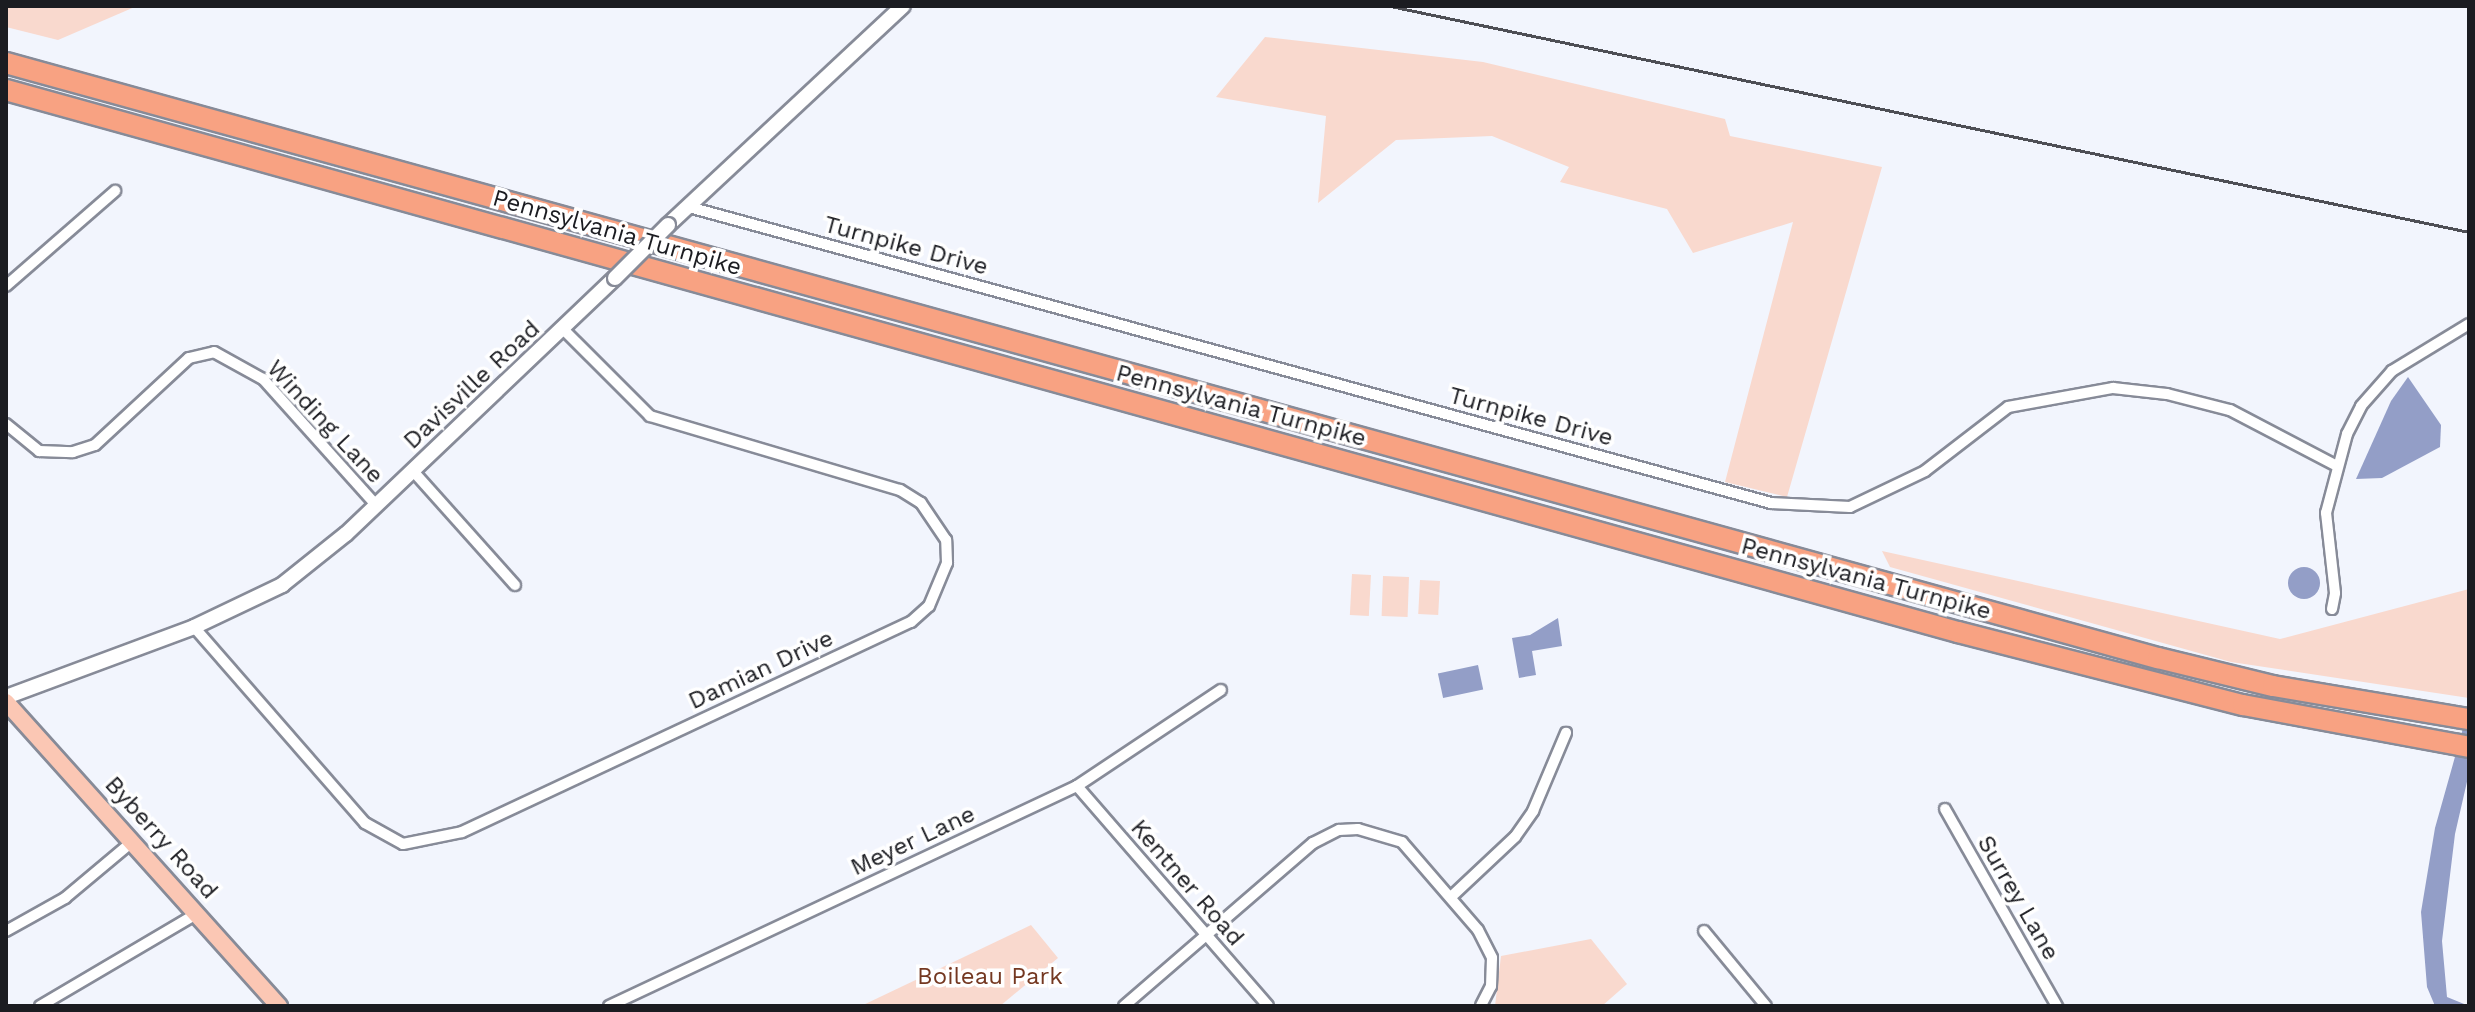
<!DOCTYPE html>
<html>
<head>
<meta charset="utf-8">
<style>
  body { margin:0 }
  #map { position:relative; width:2475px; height:1012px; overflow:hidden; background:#f2f5fd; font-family:"Work Sans",sans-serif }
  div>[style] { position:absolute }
  .green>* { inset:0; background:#f9d9ce; transform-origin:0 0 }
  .water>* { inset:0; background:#939ec7; transform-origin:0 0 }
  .round { border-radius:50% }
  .roads { filter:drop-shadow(2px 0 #878b98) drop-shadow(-2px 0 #878b98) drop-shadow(0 2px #878b98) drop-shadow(0 -2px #878b98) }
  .minor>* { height:10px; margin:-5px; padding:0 5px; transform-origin:5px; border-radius:5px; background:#fff }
  .tertiary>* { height:14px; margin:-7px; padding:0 7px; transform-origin:7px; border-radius:7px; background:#fff }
  .primary>* { height:16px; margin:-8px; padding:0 8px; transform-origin:8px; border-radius:8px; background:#fbc7b4 }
  .motorway>* { height:20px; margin:-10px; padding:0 10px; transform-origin:10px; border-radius:10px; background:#f8a282 }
  .rail>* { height:3px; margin:-1.5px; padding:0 1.5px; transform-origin:1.5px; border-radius:1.5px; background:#4e4f55 }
  .bridges { filter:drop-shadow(2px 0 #878b98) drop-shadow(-2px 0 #878b98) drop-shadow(0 2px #878b98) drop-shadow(0 -2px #878b98) }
  .tertiary-bridge>* { height:14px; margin:-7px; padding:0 7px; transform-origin:7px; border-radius:7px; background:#fff }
  span { translate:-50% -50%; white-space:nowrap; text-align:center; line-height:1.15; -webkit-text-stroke:7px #fff; paint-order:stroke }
  .street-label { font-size:24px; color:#1b1c21 }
  .park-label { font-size:24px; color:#743821 }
  .frame { position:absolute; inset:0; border:8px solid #1b1c21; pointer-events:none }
</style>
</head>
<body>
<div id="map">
  <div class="green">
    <div style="clip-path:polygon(6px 6px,137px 6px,58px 40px,6px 27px)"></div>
    <div style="clip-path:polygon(1265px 37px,1483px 62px,1725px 119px,1730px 136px,1882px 167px,1787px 497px,1725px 482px,1793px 222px,1693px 253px,1667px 209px,1560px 182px,1569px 167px,1492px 136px,1396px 140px,1318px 203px,1326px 116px,1216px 97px)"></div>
    <div style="clip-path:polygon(1882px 551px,2280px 639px,2469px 589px,2469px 698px,2231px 662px,1890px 567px)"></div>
    <div style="left:1352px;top:574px;width:19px;height:41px;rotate:3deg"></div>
    <div style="left:1383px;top:576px;width:26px;height:40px;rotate:2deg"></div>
    <div style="left:1420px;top:580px;width:20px;height:34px;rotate:3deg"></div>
    <div style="clip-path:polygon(1031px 925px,1058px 958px,1000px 1006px,861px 1006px)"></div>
    <div style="clip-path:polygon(1591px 939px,1627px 984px,1602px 1006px,1495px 1006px,1501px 956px)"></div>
  </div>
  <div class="water">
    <div style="clip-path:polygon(2408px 377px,2441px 425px,2440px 447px,2382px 478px,2356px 479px,2391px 401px)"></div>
    <div class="round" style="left:2288px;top:567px;width:32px;height:32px"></div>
    <div style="clip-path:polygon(1558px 618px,1562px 646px,1532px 651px,1536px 675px,1519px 678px,1512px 638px,1530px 635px)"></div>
    <div style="left:1478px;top:665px;width:25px;height:41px;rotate:78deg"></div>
    <div style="clip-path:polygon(2469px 707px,2469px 773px,2455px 834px,2442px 941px,2447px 997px,2469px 1006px,2435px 1006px,2427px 987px,2421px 912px,2435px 828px)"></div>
  </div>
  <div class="roads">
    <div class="minor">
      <div style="left:689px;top:207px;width:1122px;rotate:15.3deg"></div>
      <div style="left:1771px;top:503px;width:79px;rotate:2.9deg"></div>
      <div style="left:1850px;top:507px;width:83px;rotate:-25.6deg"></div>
      <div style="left:1925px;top:471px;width:105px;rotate:-37.6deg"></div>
      <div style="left:2008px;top:407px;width:107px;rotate:-10.3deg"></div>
      <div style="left:2113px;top:388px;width:54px;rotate:6.3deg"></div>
      <div style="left:2167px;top:394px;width:65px;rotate:14.3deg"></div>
      <div style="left:2230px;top:410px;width:121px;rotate:27.6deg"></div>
      <div style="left:6px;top:286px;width:145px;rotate:-41.1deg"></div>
      <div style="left:6px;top:424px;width:43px;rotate:39.3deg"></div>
      <div style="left:39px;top:451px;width:34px;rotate:2deg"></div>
      <div style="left:73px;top:452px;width:23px;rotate:-18deg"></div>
      <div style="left:95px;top:445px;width:128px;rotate:-42.8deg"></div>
      <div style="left:189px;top:358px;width:26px;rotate:-13deg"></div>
      <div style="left:214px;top:352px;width:56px;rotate:28.9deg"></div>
      <div style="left:263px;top:379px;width:169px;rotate:48.1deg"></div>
      <div style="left:413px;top:471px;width:153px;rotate:48.2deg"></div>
      <div style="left:2332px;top:609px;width:16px;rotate:-79deg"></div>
      <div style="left:2335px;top:593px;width:81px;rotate:-96.4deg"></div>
      <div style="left:2326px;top:513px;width:82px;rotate:-75.1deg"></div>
      <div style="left:2347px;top:434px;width:31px;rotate:-63deg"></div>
      <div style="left:2361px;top:406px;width:47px;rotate:-48.5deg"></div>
      <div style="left:2392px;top:371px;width:90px;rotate:-31.4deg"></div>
      <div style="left:194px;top:627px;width:260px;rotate:48.9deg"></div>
      <div style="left:365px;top:823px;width:43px;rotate:28.9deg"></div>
      <div style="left:403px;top:844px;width:60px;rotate:-11.5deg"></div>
      <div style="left:462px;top:832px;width:496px;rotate:-25.1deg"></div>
      <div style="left:911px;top:622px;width:24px;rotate:-42deg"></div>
      <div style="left:929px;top:606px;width:47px;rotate:-67.3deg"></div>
      <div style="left:947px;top:563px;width:23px;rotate:-92deg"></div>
      <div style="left:946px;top:540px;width:45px;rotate:-124deg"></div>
      <div style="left:921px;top:503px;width:25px;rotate:-148deg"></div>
      <div style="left:900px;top:490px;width:261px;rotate:-163.5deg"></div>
      <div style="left:650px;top:416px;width:123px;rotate:-135deg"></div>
      <div style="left:1077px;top:786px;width:291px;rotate:49deg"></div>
      <div style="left:1945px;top:809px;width:227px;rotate:60.4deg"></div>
      <div style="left:1451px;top:897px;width:88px;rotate:-43.2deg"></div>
      <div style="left:1515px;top:837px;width:32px;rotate:-55deg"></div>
      <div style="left:1533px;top:811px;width:85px;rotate:-67.1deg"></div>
      <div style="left:6px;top:931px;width:68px;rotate:-29.2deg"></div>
      <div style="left:65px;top:898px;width:87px;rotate:-39.9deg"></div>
      <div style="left:1704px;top:931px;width:97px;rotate:50.4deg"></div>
      <div style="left:40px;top:1006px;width:181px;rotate:-30.5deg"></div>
      <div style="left:609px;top:1006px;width:517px;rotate:-25.18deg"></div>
      <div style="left:1077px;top:786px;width:173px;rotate:-33.7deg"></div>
      <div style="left:1124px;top:1006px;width:250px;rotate:-40.8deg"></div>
      <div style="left:1313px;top:843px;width:29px;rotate:-27deg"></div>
      <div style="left:1339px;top:830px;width:19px;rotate:-3deg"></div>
      <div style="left:1358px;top:829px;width:46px;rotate:16.5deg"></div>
      <div style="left:1402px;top:842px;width:116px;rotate:49.2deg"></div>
      <div style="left:1478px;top:930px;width:31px;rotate:63deg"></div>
      <div style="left:1492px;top:958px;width:28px;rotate:92deg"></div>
      <div style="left:1491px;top:986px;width:22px;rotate:117deg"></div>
    </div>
    <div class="tertiary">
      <div style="left:668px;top:225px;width:321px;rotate:-43deg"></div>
      <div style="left:6px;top:697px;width:201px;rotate:-20.4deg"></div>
      <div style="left:194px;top:627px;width:98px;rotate:-25.5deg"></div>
      <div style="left:282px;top:585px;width:82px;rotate:-38.6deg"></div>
      <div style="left:346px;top:534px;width:371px;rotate:-43.6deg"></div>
    </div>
    <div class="primary">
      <div style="left:6px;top:702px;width:409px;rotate:48.1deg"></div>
    </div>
    <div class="motorway">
      <div style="left:6px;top:63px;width:2233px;rotate:15.46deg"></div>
      <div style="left:2158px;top:658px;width:118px;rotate:13.7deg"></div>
      <div style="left:2273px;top:686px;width:199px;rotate:9.6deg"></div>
      <div style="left:6px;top:90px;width:2026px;rotate:15.52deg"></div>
      <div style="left:1958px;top:632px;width:294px;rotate:14.4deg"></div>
      <div style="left:2243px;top:705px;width:230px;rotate:10.5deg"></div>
    </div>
  </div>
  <div class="rail">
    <div style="left:1390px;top:6px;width:1102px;rotate:11.83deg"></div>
  </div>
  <div class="bridges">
    <div class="tertiary-bridge">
      <div style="left:615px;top:278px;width:75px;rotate:-45deg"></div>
    </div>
  </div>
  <div class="street-label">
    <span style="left:617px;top:233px;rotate:16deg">Pennsylvania Turnpike</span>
    <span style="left:906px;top:246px;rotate:15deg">Turnpike Drive</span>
    <span style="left:472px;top:385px;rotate:-43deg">Davisville Road</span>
    <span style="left:1241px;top:406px;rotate:15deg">Pennsylvania Turnpike</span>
    <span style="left:1531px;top:417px;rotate:15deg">Turnpike Drive</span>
    <span style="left:325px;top:422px;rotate:47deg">Winding Lane</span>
    <span style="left:1866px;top:579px;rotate:15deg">Pennsylvania Turnpike</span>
    <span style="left:761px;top:670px;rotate:-25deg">Damian Drive</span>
    <span style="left:161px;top:838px;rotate:48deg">Byberry Road</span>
    <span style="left:913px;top:841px;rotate:-25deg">Meyer Lane</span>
    <span style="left:1187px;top:883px;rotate:49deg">Kentner Road</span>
    <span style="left:2018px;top:898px;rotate:60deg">Surrey Lane</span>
  </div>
  <div class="park-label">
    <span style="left:990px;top:977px">Boileau Park</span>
  </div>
  <div class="frame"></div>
</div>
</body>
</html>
